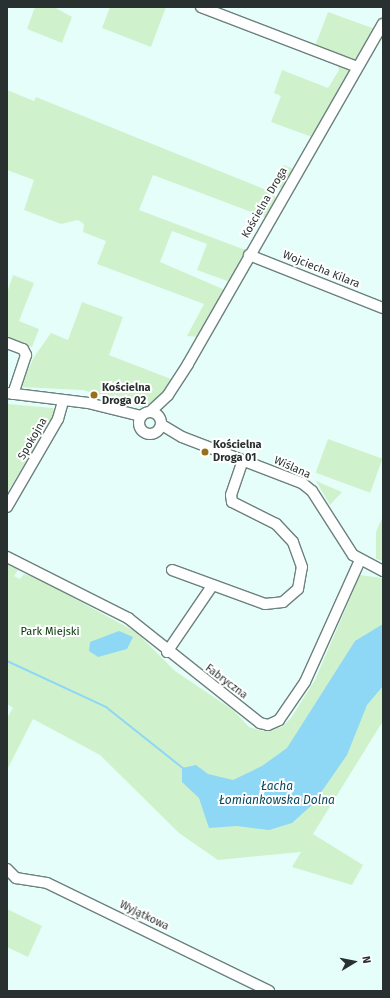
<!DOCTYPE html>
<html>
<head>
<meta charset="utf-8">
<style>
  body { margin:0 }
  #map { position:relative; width:390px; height:998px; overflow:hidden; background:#e6fefa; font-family:"Fira Sans",sans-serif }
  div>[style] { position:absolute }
  .green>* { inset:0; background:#cff2cd; transform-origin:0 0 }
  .water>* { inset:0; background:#8ed7f5 }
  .stream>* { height:2px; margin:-1px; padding:0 1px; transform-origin:1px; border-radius:1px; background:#8ed7f5 }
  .roads { filter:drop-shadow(1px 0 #6c817e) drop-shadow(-1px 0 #6c817e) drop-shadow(0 1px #6c817e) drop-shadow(0 -1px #6c817e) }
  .minor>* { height:10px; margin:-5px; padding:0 5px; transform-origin:5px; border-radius:5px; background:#fff }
  .minor>.ring { margin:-5px; padding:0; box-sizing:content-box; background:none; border:10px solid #fff; border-radius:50% }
  .dots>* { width:11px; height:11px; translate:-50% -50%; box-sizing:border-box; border:2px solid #fff; border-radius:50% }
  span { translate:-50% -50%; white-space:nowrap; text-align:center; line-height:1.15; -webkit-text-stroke:4px #fff; paint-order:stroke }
  .street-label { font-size:11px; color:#28312f }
  .poi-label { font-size:11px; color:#28312f; font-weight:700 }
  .left { translate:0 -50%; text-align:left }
  .park-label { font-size:11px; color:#013404 }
  .water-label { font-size:12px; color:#08485d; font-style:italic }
  .frame { position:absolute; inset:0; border:8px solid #28312f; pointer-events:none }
  .north { position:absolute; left:334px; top:942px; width:40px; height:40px; -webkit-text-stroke:3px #fff; paint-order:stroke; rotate:80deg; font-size:11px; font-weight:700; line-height:16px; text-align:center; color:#28312f }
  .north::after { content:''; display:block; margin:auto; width:14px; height:18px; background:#28312f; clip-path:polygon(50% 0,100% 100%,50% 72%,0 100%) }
</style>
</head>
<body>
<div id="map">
  <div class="green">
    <div style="clip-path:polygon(35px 7px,54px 7px,72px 17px,62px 43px,27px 29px)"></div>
    <div style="clip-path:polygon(110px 7px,166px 7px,151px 47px,102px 28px)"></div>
    <div style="clip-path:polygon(328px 12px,375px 29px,356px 62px,315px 46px)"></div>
    <div style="clip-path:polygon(337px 63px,352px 69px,312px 137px,271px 122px,281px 96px,274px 93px,282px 70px,328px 88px,339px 70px)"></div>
    <div style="clip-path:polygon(7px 90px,34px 101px,36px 97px,274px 193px,276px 200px,267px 218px,153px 175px,139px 210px,248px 251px,230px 282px,197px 270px,207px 244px,172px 231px,160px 262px,225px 290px,199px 337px,187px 336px,204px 304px,97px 264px,106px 241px,83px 232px,84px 224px,78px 220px,61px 224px,24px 210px,34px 180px,7px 170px)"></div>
    <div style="left:284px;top:165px;width:10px;height:23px;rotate:24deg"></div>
    <div style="clip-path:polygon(13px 275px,34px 283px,19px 321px,39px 329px,32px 347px,7px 340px,7px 293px)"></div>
    <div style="clip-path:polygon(82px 302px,123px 317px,109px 355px,171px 379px,159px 400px,141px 407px,83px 390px,20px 387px,34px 357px,51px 333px,68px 340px)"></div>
    <div style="clip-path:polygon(8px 404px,53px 408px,55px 413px,7px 493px)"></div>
    <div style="left:328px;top:439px;width:58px;height:36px;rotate:20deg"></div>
    <div style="clip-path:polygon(316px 481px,342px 492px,330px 505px,317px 483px)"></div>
    <div style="clip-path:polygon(383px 516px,383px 561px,376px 559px,376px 532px)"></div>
    <div style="clip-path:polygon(7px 564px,18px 570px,14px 576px,20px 579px,24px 574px,37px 578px,136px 632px,175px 671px,233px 710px,249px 727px,263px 731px,282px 727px,291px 718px,315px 680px,360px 575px,383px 578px,383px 721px,313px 834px,363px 865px,352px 885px,292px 867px,301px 852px,218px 860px,179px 833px,100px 755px,33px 719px,7px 770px,7px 718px,13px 708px,7px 704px)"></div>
    <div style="clip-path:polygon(7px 909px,42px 926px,28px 957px,7px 947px)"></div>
  </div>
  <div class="water">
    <div style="clip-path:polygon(383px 624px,383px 686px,367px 705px,347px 755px,313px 804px,292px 823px,269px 830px,237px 826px,209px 828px,199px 798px,182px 782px,182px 768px,196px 765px,208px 774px,233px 780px,262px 766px,287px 748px,355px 641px)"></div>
    <div style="clip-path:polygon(119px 631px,133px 637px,127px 649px,98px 657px,89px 651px,90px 642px)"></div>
  </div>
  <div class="stream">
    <div style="left:7px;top:661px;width:109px;rotate:24.9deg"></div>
    <div style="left:106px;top:707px;width:100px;rotate:38.5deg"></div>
  </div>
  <div class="roads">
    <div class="minor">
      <div style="left:201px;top:7px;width:167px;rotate:21deg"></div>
      <div style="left:249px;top:255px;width:144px;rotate:21.6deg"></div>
      <div style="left:7px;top:343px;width:17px;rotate:21deg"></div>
      <div style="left:23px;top:349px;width:7px;rotate:63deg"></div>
      <div style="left:26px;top:355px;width:41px;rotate:108.4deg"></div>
      <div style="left:7px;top:393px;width:82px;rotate:7deg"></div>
      <div style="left:88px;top:403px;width:55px;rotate:13.8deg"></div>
      <div style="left:151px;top:411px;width:23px;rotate:-43deg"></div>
      <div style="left:168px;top:395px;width:37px;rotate:-57deg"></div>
      <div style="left:188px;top:364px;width:392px;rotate:-60.2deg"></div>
      <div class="ring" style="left:139px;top:412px;width:12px;height:12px"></div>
      <div style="left:162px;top:425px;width:23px;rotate:31deg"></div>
      <div style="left:182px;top:437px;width:129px;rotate:21deg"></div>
      <div style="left:302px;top:483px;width:13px;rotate:39deg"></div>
      <div style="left:312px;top:491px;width:76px;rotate:57.4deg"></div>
      <div style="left:353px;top:555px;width:34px;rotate:28deg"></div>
      <div style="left:7px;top:507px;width:102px;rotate:-59.9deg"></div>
      <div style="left:58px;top:419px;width:19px;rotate:-74deg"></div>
      <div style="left:7px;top:557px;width:136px;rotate:26.8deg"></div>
      <div style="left:128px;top:618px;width:169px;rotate:38.5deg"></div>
      <div style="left:260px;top:723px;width:8px;rotate:14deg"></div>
      <div style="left:268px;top:725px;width:12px;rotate:-24deg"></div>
      <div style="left:279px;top:720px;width:46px;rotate:-55.6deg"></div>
      <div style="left:305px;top:682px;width:134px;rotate:-65.7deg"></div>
      <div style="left:172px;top:570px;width:99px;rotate:20.1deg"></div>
      <div style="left:265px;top:604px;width:18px;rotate:-6deg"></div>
      <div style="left:283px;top:602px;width:20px;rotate:-41deg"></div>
      <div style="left:298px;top:589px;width:22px;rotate:-80deg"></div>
      <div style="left:302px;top:567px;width:27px;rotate:-110deg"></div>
      <div style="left:293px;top:542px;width:25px;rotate:-133deg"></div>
      <div style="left:276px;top:524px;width:49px;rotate:-153.4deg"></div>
      <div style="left:232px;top:502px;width:7px;rotate:-98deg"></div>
      <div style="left:231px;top:495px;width:36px;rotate:-71deg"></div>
      <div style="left:167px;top:652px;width:80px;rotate:-55.7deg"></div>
      <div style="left:7px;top:869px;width:13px;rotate:45deg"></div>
      <div style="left:16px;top:878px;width:31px;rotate:9deg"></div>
      <div style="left:47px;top:883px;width:247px;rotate:25.9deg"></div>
    </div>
  </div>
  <div class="dots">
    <div style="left:94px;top:395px;background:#98701c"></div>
    <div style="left:205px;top:452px;background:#98701c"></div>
  </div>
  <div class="street-label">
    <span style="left:265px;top:203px;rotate:-60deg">Kościelna Droga</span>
    <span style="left:321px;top:270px;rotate:22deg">Wojciecha Kilara</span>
    <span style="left:33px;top:439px;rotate:-60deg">Spokojna</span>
    <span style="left:292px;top:468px;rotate:24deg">Wiślana</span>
    <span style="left:226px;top:682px;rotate:37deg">Fabryczna</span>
    <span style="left:144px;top:916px;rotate:26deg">Wyjątkowa</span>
  </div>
  <div class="poi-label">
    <span class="left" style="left:102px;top:395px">Kościelna<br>Droga 02</span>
    <span class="left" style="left:213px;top:452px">Kościelna<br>Droga 01</span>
  </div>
  <div class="park-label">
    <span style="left:50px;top:632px">Park Miejski</span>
  </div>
  <div class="water-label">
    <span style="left:277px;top:794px">Łacha<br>Łomiankowska Dolna</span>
  </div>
  <div class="frame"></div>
  <div class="north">N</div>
</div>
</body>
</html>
